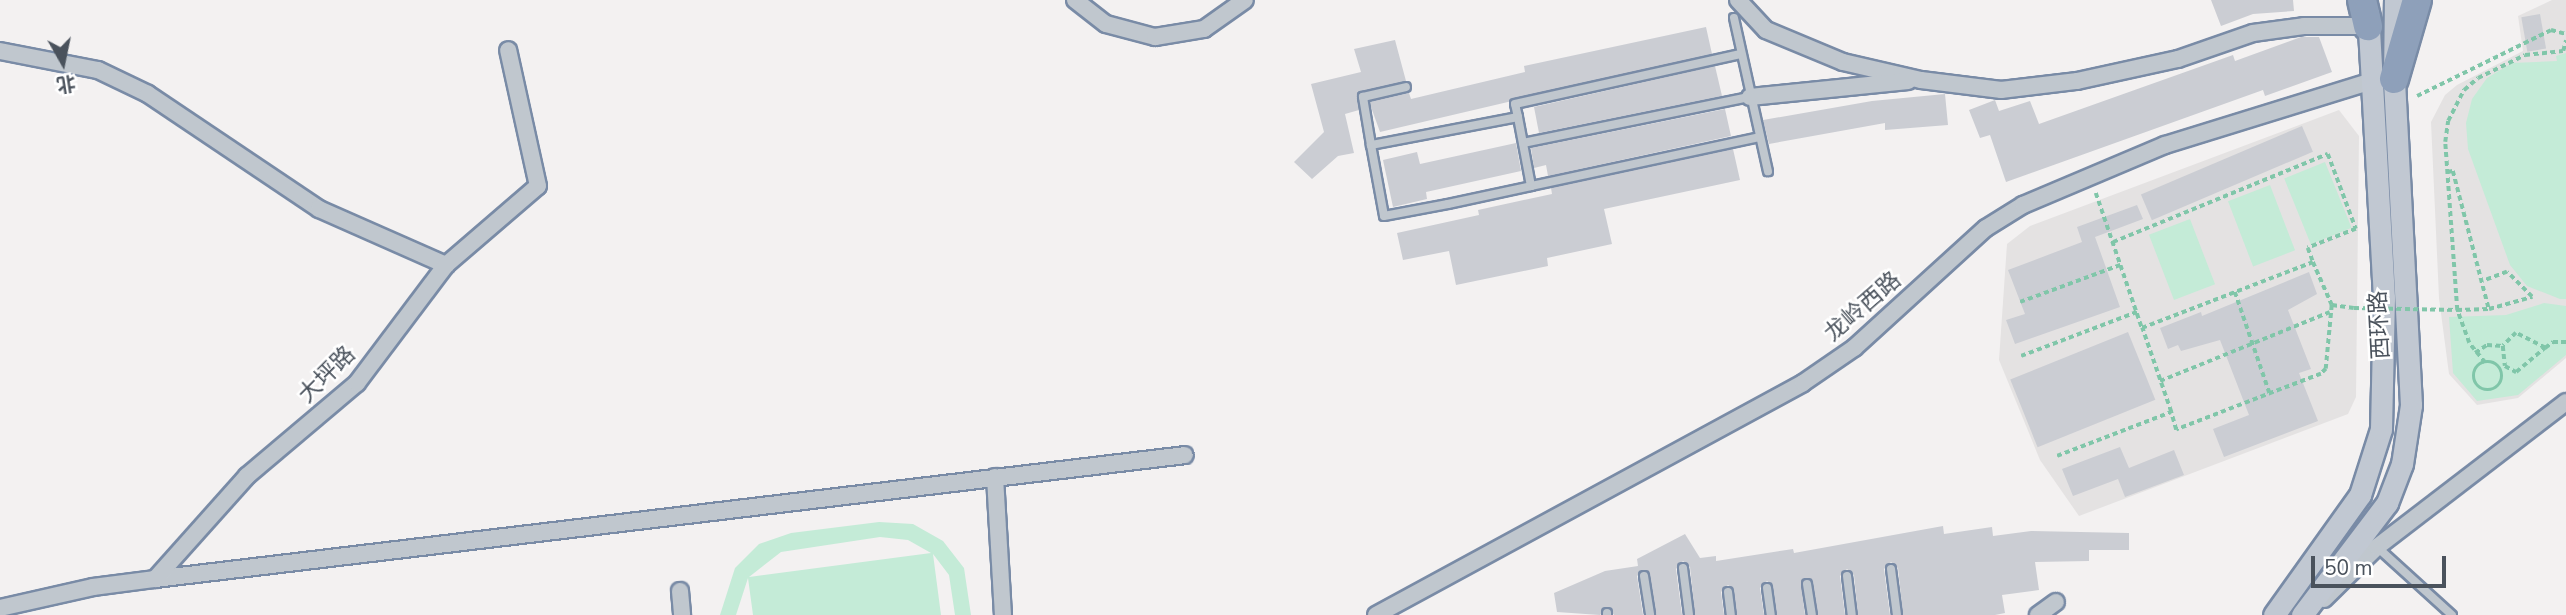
<!DOCTYPE html>
<html>
<head>
<meta charset="utf-8">
<style>
  body { margin:0 }
  #map { position:relative; width:2566px; height:615px; overflow:hidden; background:#f3f1f1; font-family:"Nunito Sans","Noto Sans SC",sans-serif }
  div>[style] { position:absolute }
  .education>* { inset:0; background:#e4e2e2 }
  .green>* { inset:0; background:#c4ebd7; transform-origin:0 0 }
  .building>* { inset:0; background:#cbcdd3; transform-origin:0 0 }
  .path>* { height:3.5px; margin-top:-1.75px; transform-origin:0; background:repeating-linear-gradient(90deg,#80c6a9 0 5px,transparent 0 8.5px) }
  .path>.ring { margin:-1.75px; padding:0; box-sizing:content-box; background:none; border:3.5px solid #80c6a9; border-radius:50% }
  .roads { filter:drop-shadow(2px 0 #798ba6) drop-shadow(-2px 0 #798ba6) drop-shadow(0 2px #798ba6) drop-shadow(0 -2px #798ba6) }
  .service>* { height:8px; margin:-4px; padding:0 4px; transform-origin:4px; border-radius:4px; background:#c0c7ce }
  .minor>* { height:16px; margin:-8px; padding:0 8px; transform-origin:8px; border-radius:8px; background:#c0c7ce }
  .secondary>* { height:21px; margin:-10.5px; padding:0 10.5px; transform-origin:10.5px; border-radius:10.5px; background:#c1c8d2 }
  .motorway>* { height:28px; margin:-14px; padding:0 14px; transform-origin:14px; border-radius:14px; background:#8ea0ba }
  .path-bridge>* { height:3.5px; margin-top:-1.75px; transform-origin:0; background:repeating-linear-gradient(90deg,#80c6a9 0 5px,transparent 0 8.5px) }
  span { translate:-50% -50%; white-space:nowrap; text-align:center; line-height:1.15; -webkit-text-stroke:5px #fff; paint-order:stroke }
  .street-label { font-size:23px; color:#4a525c }
  .north { position:absolute; left:28px; top:28px; width:70px; height:70px; -webkit-text-stroke:5px #fff; paint-order:stroke; rotate:171deg; font-size:19px; font-weight:700; line-height:28px; text-align:center; color:#4a525c }
  .north::after { content:''; display:block; margin:auto; width:24px; height:32px; background:#4a525c; clip-path:polygon(50% 0,100% 100%,50% 72%,0 100%) }
  .scale { position:absolute; left:2311px; top:556px; width:135px; height:32px; box-sizing:border-box; border:4px solid #4a525c; border-top:0; padding-left:9px; font-size:21px; line-height:24px; white-space:nowrap; color:#4a525c; -webkit-text-stroke:5px #fff; paint-order:stroke }
</style>
</head>
<body>
<div id="map">
  <div class="education">
    <div style="clip-path:polygon(2552px 0,2566px 0,2566px 358px,2518px 398px,2477px 405px,2449px 374px,2439px 298px,2431px 122px,2445px 95px,2457px 85px,2523px 51px,2518px 16px)"></div>
    <div style="clip-path:polygon(2339px 110px,2359px 136px,2356px 397px,2348px 414px,2079px 516px,2040px 460px,1999px 360px,2007px 244px,2030px 226px)"></div>
  </div>
  <div class="green">
    <div style="clip-path:polygon(2566px 53px,2566px 299px,2560px 299px,2527px 286px,2510px 265px,2468px 149px,2466px 123px,2472px 99px,2487px 78px,2512px 63px,2557px 61px,2556px 56px)"></div>
    <div style="left:2325px;top:162px;width:71px;height:44px;rotate:68deg"></div>
    <div style="left:2270px;top:185px;width:70px;height:45px;rotate:69deg"></div>
    <div style="left:2190px;top:219px;width:70px;height:44px;rotate:69deg"></div>
    <div style="clip-path:polygon(2544px 303px,2566px 306px,2566px 355px,2518px 395px,2477px 401px,2453px 373px,2449px 317px,2506px 315px)"></div>
    <div style="clip-path:polygon(evenodd,879px 522px,913px 524px,943px 541px,964px 568px,971px 615px,955px 615px,949px 575px,933px 554px,941px 615px,753px 615px,748px 578px,736px 615px,720px 615px,735px 568px,759px 544px,791px 533px,879px 522px,880px 537px,908px 540px,931px 553px,749px 577px,781px 552px,880px 537px)"></div>
  </div>
  <div class="building">
    <div style="clip-path:polygon(2211px 0,2293px 0,2294px 11px,2253px 14px,2221px 26px)"></div>
    <div style="left:2540px;top:14px;width:35px;height:19px;rotate:80deg"></div>
    <div style="clip-path:polygon(1706px 27px,1712px 54px,1380px 132px,1371px 107px,1370px 102px,1409px 93px,1411px 99px,1525px 72px,1524px 66px)"></div>
    <div style="clip-path:polygon(2301px 37px,2319px 37px,2332px 72px,2265px 96px,2263px 90px,2006px 182px,1990px 135px,1980px 138px,1969px 110px,1995px 100px,1999px 111px,2030px 101px,2039px 124px,2233px 55px,2235px 61px)"></div>
    <div style="clip-path:polygon(1395px 40px,1406px 81px,1358px 93px,1359px 110px,1345px 114px,1354px 153px,1338px 156px,1312px 179px,1294px 162px,1324px 132px,1311px 84px,1361px 72px,1354px 49px)"></div>
    <div style="clip-path:polygon(1715px 66px,1722px 96px,1539px 133px,1534px 107px)"></div>
    <div style="clip-path:polygon(1945px 94px,1948px 125px,1885px 130px,1885px 123px,1769px 144px,1763px 120px,1872px 101px)"></div>
    <div style="clip-path:polygon(1725px 109px,1731px 136px,1548px 176px,1546px 165px,1534px 168px,1531px 148px)"></div>
    <div style="left:2302px;top:126px;width:28px;height:175px;rotate:67deg"></div>
    <div style="clip-path:polygon(1516px 143px,1521px 171px,1426px 192px,1427px 199px,1393px 207px,1383px 160px,1417px 152px,1420px 164px)"></div>
    <div style="clip-path:polygon(1733px 149px,1740px 180px,1604px 209px,1612px 244px,1547px 258px,1548px 266px,1456px 285px,1449px 251px,1403px 260px,1397px 233px,1479px 215px,1478px 210px,1552px 194px,1551px 188px)"></div>
    <div style="clip-path:polygon(2137px 205px,2143px 219px,2095px 237px,2120px 307px,2015px 344px,2006px 320px,2025px 314px,2008px 270px,2082px 242px,2077px 227px)"></div>
    <div style="clip-path:polygon(2309px 272px,2317px 294px,2288px 310px,2311px 369px,2299px 373px,2318px 421px,2224px 457px,2213px 429px,2249px 415px,2220px 340px,2181px 351px,2178px 345px,2168px 349px,2160px 328px,2201px 312px,2202px 316px)"></div>
    <div style="left:2128px;top:332px;width:73px;height:127px;rotate:68deg"></div>
    <div style="clip-path:polygon(2120px 447px,2129px 468px,2174px 450px,2184px 475px,2125px 497px,2118px 479px,2073px 496px,2062px 469px)"></div>
    <div style="clip-path:polygon(1943px 526px,1944px 534px,1992px 527px,1993px 536px,2031px 531px,2129px 533px,2129px 550px,2089px 550px,2089px 561px,2035px 562px,2039px 590px,2002px 595px,2005px 613px,1995px 615px,1903px 615px,1898px 568px,1891px 562px,1884px 569px,1890px 615px,1858px 615px,1854px 575px,1847px 569px,1840px 576px,1845px 615px,1818px 615px,1813px 582px,1807px 578px,1801px 584px,1805px 615px,1777px 615px,1773px 586px,1767px 581px,1760px 588px,1764px 615px,1737px 615px,1734px 590px,1728px 585px,1721px 592px,1724px 615px,1695px 615px,1690px 567px,1683px 561px,1676px 569px,1682px 615px,1656px 615px,1650px 574px,1644px 570px,1637px 576px,1643px 615px,1614px 615px,1608px 607px,1600px 615px,1557px 612px,1554px 593px,1605px 571px,1638px 566px,1637px 559px,1685px 534px,1700px 558px,1716px 556px,1716px 561px,1793px 549px,1794px 553px)"></div>
  </div>
  <div class="path">
    <div style="left:2417px;top:96px;width:149px;rotate:-26.2deg"></div>
    <div style="left:2551px;top:30px;width:16px;rotate:15deg"></div>
    <div style="left:2447px;top:172px;width:6px;rotate:-9deg"></div>
    <div style="left:2453px;top:171px;width:143px;rotate:75.4deg"></div>
    <div style="left:2096px;top:193px;width:143px;rotate:71.2deg"></div>
    <div style="left:2142px;top:328px;width:183px;rotate:-21.1deg"></div>
    <div style="left:2313px;top:262px;width:47px;rotate:66.2deg"></div>
    <div style="left:2332px;top:305px;width:64px;rotate:95.4deg"></div>
    <div style="left:2326px;top:369px;width:7px;rotate:135deg"></div>
    <div style="left:2321px;top:374px;width:155px;rotate:158.9deg"></div>
    <div style="left:2176px;top:430px;width:19px;rotate:-106deg"></div>
    <div style="left:2113px;top:242px;width:232px;rotate:-22.3deg"></div>
    <div style="left:2328px;top:154px;width:80px;rotate:69.5deg"></div>
    <div style="left:2356px;top:229px;width:52px;rotate:158.4deg"></div>
    <div style="left:2308px;top:248px;width:15px;rotate:70deg"></div>
    <div style="left:2235px;top:292px;width:108px;rotate:71.1deg"></div>
    <div style="left:2020px;top:302px;width:107px;rotate:-20.3deg"></div>
    <div style="left:2332px;top:305px;width:22px;rotate:8deg"></div>
    <div style="left:2457px;top:310px;width:32px;rotate:-2deg"></div>
    <div style="left:2489px;top:309px;width:45px;rotate:-15.6deg"></div>
    <div style="left:2532px;top:297px;width:35px;rotate:-135deg"></div>
    <div style="left:2507px;top:272px;width:26px;rotate:159deg"></div>
    <div style="left:2545px;top:348px;width:33px;rotate:-153deg"></div>
    <div style="left:2516px;top:333px;width:18px;rotate:135deg"></div>
    <div style="left:2503px;top:346px;width:20px;rotate:84deg"></div>
    <div style="left:2505px;top:366px;width:13px;rotate:29deg"></div>
    <div style="left:2516px;top:372px;width:38px;rotate:-40deg"></div>
    <div style="left:2545px;top:348px;width:10px;rotate:-37deg"></div>
    <div style="left:2553px;top:342px;width:13px"></div>
    <div style="left:2475px;top:353px;width:14px;rotate:-34deg"></div>
    <div style="left:2487px;top:345px;width:16px;rotate:4deg"></div>
    <div style="left:2021px;top:356px;width:124px;rotate:-20.8deg"></div>
    <div class="ring" style="left:2474px;top:362px;width:24.5px;height:24.5px"></div>
    <div style="left:2485px;top:363px;width:26px;rotate:-129deg"></div>
    <div style="left:2469px;top:343px;width:35px;rotate:-110deg"></div>
    <div style="left:2457px;top:310px;width:168px;rotate:-94.1deg"></div>
    <div style="left:2445px;top:142px;width:21px;rotate:-82deg"></div>
    <div style="left:2448px;top:121px;width:35px;rotate:-63deg"></div>
    <div style="left:2464px;top:90px;width:18px;rotate:-41deg"></div>
    <div style="left:2478px;top:78px;width:52px;rotate:-26.1deg"></div>
    <div style="left:2525px;top:55px;width:38px;rotate:-6deg"></div>
    <div style="left:2563px;top:51px;width:11px;rotate:-75deg"></div>
    <div style="left:2160px;top:381px;width:183px;rotate:-22.1deg"></div>
    <div style="left:2057px;top:456px;width:122px;rotate:-21.1deg"></div>
    <div style="left:2171px;top:412px;width:89px;rotate:-109deg"></div>
  </div>
  <div class="roads">
    <div class="service">
      <div style="left:1734px;top:18px;width:157px;rotate:77.5deg"></div>
      <div style="left:1518px;top:117px;width:13px;rotate:-103deg"></div>
      <div style="left:1515px;top:104px;width:231px;rotate:-12.5deg"></div>
      <div style="left:1523px;top:143px;width:232px;rotate:-11.5deg"></div>
      <div style="left:1371px;top:145px;width:49px;rotate:-99.5deg"></div>
      <div style="left:1363px;top:97px;width:44px;rotate:-13.1deg"></div>
      <div style="left:1531px;top:186px;width:70px;rotate:-100.7deg"></div>
      <div style="left:1518px;top:117px;width:150px;rotate:169.2deg"></div>
      <div style="left:1371px;top:145px;width:72px;rotate:79.6deg"></div>
      <div style="left:1384px;top:216px;width:65px;rotate:-10.6deg"></div>
      <div style="left:1448px;top:204px;width:85px;rotate:-12.2deg"></div>
      <div style="left:1531px;top:186px;width:233px;rotate:-12.1deg"></div>
      <div style="left:2377px;top:547px;width:101px;rotate:42.2deg"></div>
      <div style="left:1683px;top:568px;width:47px;rotate:82.7deg"></div>
      <div style="left:1891px;top:569px;width:46px;rotate:82.6deg"></div>
      <div style="left:1644px;top:576px;width:39px;rotate:81deg"></div>
      <div style="left:1847px;top:576px;width:39px;rotate:83deg"></div>
      <div style="left:1807px;top:584px;width:31px;rotate:81deg"></div>
      <div style="left:1767px;top:588px;width:27px;rotate:82deg"></div>
      <div style="left:1728px;top:592px;width:23px;rotate:83deg"></div>
      <div style="left:1607px;top:613px;width:2px;rotate:90deg"></div>
    </div>
    <div class="minor">
      <div style="left:1075px;top:0;width:39px;rotate:38deg"></div>
      <div style="left:1106px;top:24px;width:51px;rotate:14.9deg"></div>
      <div style="left:1155px;top:37px;width:50px;rotate:-9.3deg"></div>
      <div style="left:1204px;top:29px;width:50px;rotate:-35.3deg"></div>
      <div style="left:1738px;top:0;width:41px;rotate:47deg"></div>
      <div style="left:1766px;top:30px;width:83px;rotate:22.6deg"></div>
      <div style="left:1843px;top:62px;width:80px;rotate:13deg"></div>
      <div style="left:1921px;top:80px;width:81px;rotate:7.1deg"></div>
      <div style="left:2001px;top:90px;width:77px;rotate:-6.8deg"></div>
      <div style="left:2077px;top:81px;width:103px;rotate:-12.3deg"></div>
      <div style="left:2178px;top:59px;width:79px;rotate:-19.1deg"></div>
      <div style="left:2253px;top:33px;width:51px;rotate:-7.8deg"></div>
      <div style="left:2304px;top:26px;width:64px"></div>
      <div style="left:0;top:51px;width:100px;rotate:11deg"></div>
      <div style="left:98px;top:70px;width:55px;rotate:25.6deg"></div>
      <div style="left:148px;top:94px;width:206px;rotate:33.9deg"></div>
      <div style="left:319px;top:209px;width:139px;rotate:23.8deg"></div>
      <div style="left:1750px;top:97px;width:159px;rotate:-5.8deg"></div>
      <div style="left:995px;top:477px;width:138px;rotate:86.7deg"></div>
      <div style="left:155px;top:579px;width:1037px;rotate:-6.86deg"></div>
      <div style="left:680px;top:591px;width:24px;rotate:85deg"></div>
      <div style="left:2324px;top:599px;width:74px;rotate:-44.5deg"></div>
      <div style="left:2377px;top:547px;width:238px;rotate:-37.5deg"></div>
      <div style="left:0;top:608px;width:95px;rotate:-12.7deg"></div>
      <div style="left:93px;top:587px;width:63px;rotate:-7.4deg"></div>
      <div style="left:155px;top:579px;width:138px;rotate:-48.2deg"></div>
      <div style="left:247px;top:476px;width:144px;rotate:-40.2deg"></div>
      <div style="left:357px;top:383px;width:148px;rotate:-53deg"></div>
      <div style="left:446px;top:265px;width:121px;rotate:-40.7deg"></div>
      <div style="left:538px;top:186px;width:139px;rotate:-102.4deg"></div>
      <div style="left:1376px;top:615px;width:486px;rotate:-28.5deg"></div>
      <div style="left:1803px;top:383px;width:62px;rotate:-34.5deg"></div>
      <div style="left:1854px;top:348px;width:178px;rotate:-42.3deg"></div>
      <div style="left:1986px;top:228px;width:44px;rotate:-31.9deg"></div>
      <div style="left:2023px;top:205px;width:154px;rotate:-22.9deg"></div>
      <div style="left:2165px;top:145px;width:226px;rotate:-17.2deg"></div>
      <div style="left:2038px;top:615px;width:22px;rotate:-36deg"></div>
    </div>
    <div class="secondary">
      <div style="left:2274px;top:615px;width:148px;rotate:-54.4deg"></div>
      <div style="left:2360px;top:495px;width:69px;rotate:-72.3deg"></div>
      <div style="left:2381px;top:429px;width:131px;rotate:-88.7deg"></div>
      <div style="left:2384px;top:298px;width:285px;rotate:-93.2deg"></div>
      <div style="left:2302px;top:615px;width:141px;rotate:-52.8deg"></div>
      <div style="left:2387px;top:503px;width:42px;rotate:-69deg"></div>
      <div style="left:2402px;top:464px;width:60px;rotate:-81.3deg"></div>
      <div style="left:2411px;top:405px;width:326px;rotate:-93deg"></div>
      <div style="left:2394px;top:79px;width:79px;rotate:-89.3deg"></div>
    </div>
    <div class="motorway">
      <div style="left:2362px;top:0;width:27px;rotate:77deg"></div>
      <div style="left:2394px;top:79px;width:82px;rotate:-73.8deg"></div>
    </div>
  </div>
  <div class="path-bridge">
    <div style="left:2354px;top:308px;width:103px;rotate:1.1deg"></div>
  </div>
  <div class="street-label">
    <span style="left:1863px;top:307px;rotate:-41deg">龙岭西路</span>
    <span style="left:2380px;top:325px;rotate:-93deg">西环路</span>
    <span style="left:327px;top:375px;rotate:-45deg">大坪路</span>
  </div>
  <div class="north">北</div>
  <div class="scale">50 m</div>
</div>
</body>
</html>
